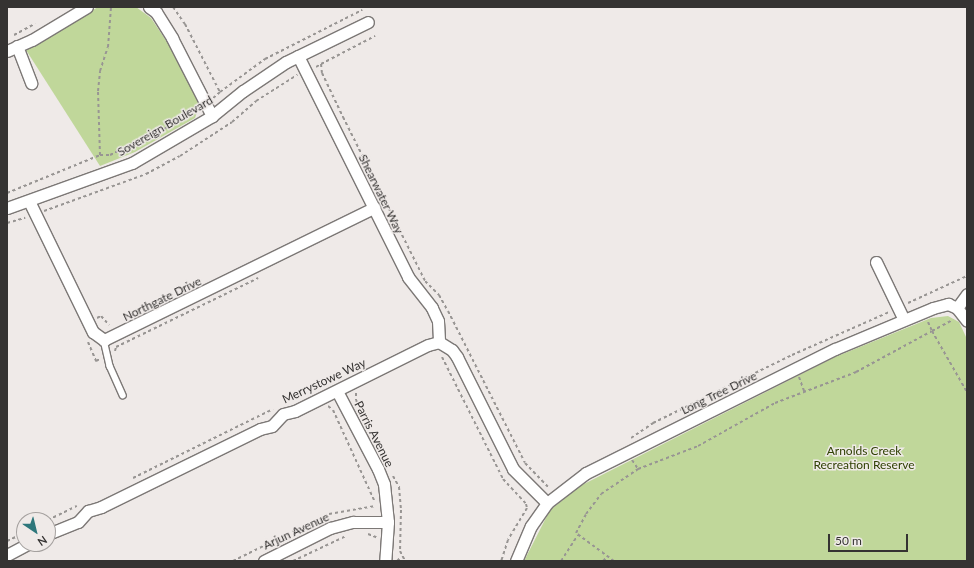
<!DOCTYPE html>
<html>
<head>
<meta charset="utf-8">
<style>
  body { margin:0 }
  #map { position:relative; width:974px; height:568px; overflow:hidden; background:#efeae8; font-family:Lato,sans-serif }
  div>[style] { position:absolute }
  .green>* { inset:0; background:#c0d79a }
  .path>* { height:2px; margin-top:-1px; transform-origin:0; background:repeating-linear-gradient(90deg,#989593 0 3px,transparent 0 6px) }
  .roads { filter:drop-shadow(1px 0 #7c7876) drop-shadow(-1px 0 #7c7876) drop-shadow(0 1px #7c7876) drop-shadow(0 -1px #7c7876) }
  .lane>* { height:5.5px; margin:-2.75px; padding:0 2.75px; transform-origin:2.75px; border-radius:2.75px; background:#fff }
  .street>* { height:11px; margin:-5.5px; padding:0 5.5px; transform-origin:5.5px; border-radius:5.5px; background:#fff }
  span { translate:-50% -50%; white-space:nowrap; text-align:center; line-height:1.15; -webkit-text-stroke:3px #efeae8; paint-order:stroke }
  .street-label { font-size:12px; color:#353332 }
  .park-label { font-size:12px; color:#304104 }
  .frame { position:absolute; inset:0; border:8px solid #353332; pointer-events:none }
  .north { position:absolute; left:16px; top:512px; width:40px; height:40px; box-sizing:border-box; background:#efeae8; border:1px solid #a5a19f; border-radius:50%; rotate:145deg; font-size:11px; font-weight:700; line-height:16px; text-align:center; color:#353332 }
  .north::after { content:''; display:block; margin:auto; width:14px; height:18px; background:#2e777b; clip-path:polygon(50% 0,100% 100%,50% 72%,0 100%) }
  .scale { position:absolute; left:828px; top:534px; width:80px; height:18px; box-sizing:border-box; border:2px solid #353332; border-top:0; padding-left:5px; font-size:12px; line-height:14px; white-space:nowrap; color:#353332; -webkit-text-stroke:3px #efeae8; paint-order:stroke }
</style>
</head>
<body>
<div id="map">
  <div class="green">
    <div style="clip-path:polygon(98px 7px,136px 7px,151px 18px,169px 45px,200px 104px,195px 118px,135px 152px,100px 166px,26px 50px)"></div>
    <div style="clip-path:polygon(948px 316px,959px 322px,967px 339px,967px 561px,524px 561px,550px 510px,582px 485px,835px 357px,931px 318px)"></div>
  </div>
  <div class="path">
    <div style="left:173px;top:7px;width:21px;rotate:55deg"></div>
    <div style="left:185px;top:24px;width:76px;rotate:62.8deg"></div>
    <div style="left:220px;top:92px;width:9px;rotate:139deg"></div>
    <div style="left:14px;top:35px;width:24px;rotate:-28deg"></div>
    <div style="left:321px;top:64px;width:61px;rotate:-27.4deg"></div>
    <div style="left:316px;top:67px;width:6px;rotate:-31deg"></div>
    <div style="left:321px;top:64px;width:9px;rotate:84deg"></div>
    <div style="left:322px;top:73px;width:49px;rotate:64.5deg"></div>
    <div style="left:343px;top:117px;width:183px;rotate:63.4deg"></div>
    <div style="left:425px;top:281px;width:20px;rotate:45deg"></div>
    <div style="left:439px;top:295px;width:18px;rotate:61deg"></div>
    <div style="left:448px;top:311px;width:170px;rotate:63.1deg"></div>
    <div style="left:525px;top:463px;width:33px;rotate:46deg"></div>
    <div style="left:220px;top:92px;width:56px;rotate:-36.3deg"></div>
    <div style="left:265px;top:59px;width:109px;rotate:-26.8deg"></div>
    <div style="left:100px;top:155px;width:64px;rotate:-91.8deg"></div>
    <div style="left:98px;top:91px;width:20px;rotate:-84deg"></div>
    <div style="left:100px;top:71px;width:25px;rotate:-72deg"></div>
    <div style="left:108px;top:47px;width:40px;rotate:-85.7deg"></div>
    <div style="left:7px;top:193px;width:100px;rotate:-22.2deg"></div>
    <div style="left:100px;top:155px;width:10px"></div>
    <div style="left:110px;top:155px;width:80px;rotate:-25.9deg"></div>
    <div style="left:44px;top:211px;width:109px;rotate:-19.9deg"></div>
    <div style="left:146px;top:174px;width:38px;rotate:-28deg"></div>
    <div style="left:180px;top:156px;width:62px;rotate:-33.2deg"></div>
    <div style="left:232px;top:122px;width:32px;rotate:-41deg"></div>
    <div style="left:256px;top:101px;width:49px;rotate:-32.4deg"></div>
    <div style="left:7px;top:223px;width:19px;rotate:-16deg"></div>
    <div style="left:908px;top:303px;width:65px;rotate:-24.6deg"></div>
    <div style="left:97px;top:318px;width:4px;rotate:-27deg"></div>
    <div style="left:101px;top:316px;width:12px;rotate:48deg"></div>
    <div style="left:928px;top:322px;width:10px;rotate:66deg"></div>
    <div style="left:932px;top:331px;width:24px;rotate:-28deg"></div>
    <div style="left:88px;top:342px;width:21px;rotate:67deg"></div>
    <div style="left:96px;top:361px;width:4px;rotate:-27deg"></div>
    <div style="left:115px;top:351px;width:4px;rotate:-76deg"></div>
    <div style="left:116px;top:347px;width:158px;rotate:-25.9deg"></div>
    <div style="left:442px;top:357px;width:136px;rotate:63.4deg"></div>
    <div style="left:503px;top:479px;width:34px;rotate:47deg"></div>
    <div style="left:526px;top:504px;width:4px;rotate:76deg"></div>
    <div style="left:527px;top:508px;width:37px;rotate:121deg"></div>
    <div style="left:508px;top:540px;width:22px;rotate:108deg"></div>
    <div style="left:799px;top:377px;width:15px;rotate:70deg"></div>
    <div style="left:356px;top:393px;width:7px;rotate:90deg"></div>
    <div style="left:356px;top:400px;width:18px;rotate:63deg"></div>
    <div style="left:328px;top:406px;width:6px;rotate:39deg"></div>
    <div style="left:333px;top:410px;width:99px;rotate:65.5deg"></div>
    <div style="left:631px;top:438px;width:27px;rotate:-34deg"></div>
    <div style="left:653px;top:423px;width:155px;rotate:-26.1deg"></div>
    <div style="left:792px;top:355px;width:106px;rotate:-23.9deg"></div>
    <div style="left:632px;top:460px;width:11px;rotate:56deg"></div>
    <div style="left:393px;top:476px;width:13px;rotate:61deg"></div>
    <div style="left:399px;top:487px;width:23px;rotate:85deg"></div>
    <div style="left:401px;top:510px;width:41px;rotate:91.4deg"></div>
    <div style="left:400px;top:551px;width:11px;rotate:63deg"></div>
    <div style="left:133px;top:478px;width:156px;rotate:-26.2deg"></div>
    <div style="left:48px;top:520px;width:32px;rotate:-26deg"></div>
    <div style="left:368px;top:534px;width:9px;rotate:21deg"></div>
    <div style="left:7px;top:541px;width:19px;rotate:-25deg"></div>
    <div style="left:233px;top:561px;width:107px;rotate:-26.1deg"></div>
    <div style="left:329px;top:514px;width:47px;rotate:-9.9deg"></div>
    <div style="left:293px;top:561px;width:59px;rotate:-25.3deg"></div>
    <div style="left:397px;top:561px;width:6px;rotate:-45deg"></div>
    <div style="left:561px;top:561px;width:31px;rotate:-57deg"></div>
    <div style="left:603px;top:561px;width:7px;rotate:-45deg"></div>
    <div style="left:614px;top:561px;width:47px;rotate:-143.6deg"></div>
    <div style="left:576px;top:533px;width:21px;rotate:-62deg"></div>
    <div style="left:586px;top:514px;width:25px;rotate:-53deg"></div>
    <div style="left:601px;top:494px;width:45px;rotate:-34deg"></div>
    <div style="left:638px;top:469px;width:64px;rotate:-21deg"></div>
    <div style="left:698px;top:446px;width:88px;rotate:-29.2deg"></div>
    <div style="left:775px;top:403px;width:87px;rotate:-20.9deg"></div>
    <div style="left:856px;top:372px;width:86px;rotate:-28.3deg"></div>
    <div style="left:932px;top:331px;width:70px;rotate:60.2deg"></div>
  </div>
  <div class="roads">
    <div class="lane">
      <div style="left:104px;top:340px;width:27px;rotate:77deg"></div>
      <div style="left:110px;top:366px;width:32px;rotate:66deg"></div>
    </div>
    <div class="street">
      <div style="left:149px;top:7px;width:9px;rotate:36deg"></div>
      <div style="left:156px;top:12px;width:31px;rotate:58deg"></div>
      <div style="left:172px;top:38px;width:88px;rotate:62.9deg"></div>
      <div style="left:17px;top:46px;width:40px;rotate:69deg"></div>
      <div style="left:7px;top:51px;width:27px;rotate:-24deg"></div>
      <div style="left:32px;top:40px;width:64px;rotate:-31deg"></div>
      <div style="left:298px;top:56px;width:247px;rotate:63.5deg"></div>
      <div style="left:408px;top:277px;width:39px;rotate:52deg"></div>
      <div style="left:432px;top:308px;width:14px;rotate:65deg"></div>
      <div style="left:438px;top:321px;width:21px;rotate:87deg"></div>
      <div style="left:29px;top:201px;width:146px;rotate:64deg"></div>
      <div style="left:93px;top:332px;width:14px;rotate:36deg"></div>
      <div style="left:104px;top:340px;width:301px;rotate:-26.1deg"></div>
      <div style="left:7px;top:208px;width:133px;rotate:-19.8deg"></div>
      <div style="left:132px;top:163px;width:93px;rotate:-30.4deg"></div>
      <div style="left:212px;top:116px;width:40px;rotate:-39deg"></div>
      <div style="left:243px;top:91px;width:52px;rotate:-34deg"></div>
      <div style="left:286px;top:62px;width:91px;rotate:-26deg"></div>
      <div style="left:876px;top:262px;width:64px;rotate:64.2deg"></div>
      <div style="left:957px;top:308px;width:16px;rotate:52deg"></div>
      <div style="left:337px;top:391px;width:88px;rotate:62.3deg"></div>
      <div style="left:378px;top:469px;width:16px;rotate:68deg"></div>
      <div style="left:384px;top:484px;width:38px;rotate:84deg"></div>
      <div style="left:388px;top:522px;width:39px;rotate:94deg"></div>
      <div style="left:48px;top:534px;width:32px;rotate:-22deg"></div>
      <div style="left:78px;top:522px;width:15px;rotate:-48deg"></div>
      <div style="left:88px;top:511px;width:14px;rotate:-17deg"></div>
      <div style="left:101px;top:507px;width:177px;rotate:-26.1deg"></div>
      <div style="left:260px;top:429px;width:12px;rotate:-14deg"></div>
      <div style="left:272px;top:426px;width:16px;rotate:-47deg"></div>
      <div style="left:283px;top:414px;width:12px;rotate:-14deg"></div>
      <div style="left:295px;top:411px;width:148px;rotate:-26.4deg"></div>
      <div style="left:428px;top:345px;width:11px;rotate:-15deg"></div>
      <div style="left:439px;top:342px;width:15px;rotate:32deg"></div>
      <div style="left:452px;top:350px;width:9px;rotate:54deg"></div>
      <div style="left:457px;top:357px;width:125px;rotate:63.4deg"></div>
      <div style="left:513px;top:469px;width:48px;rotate:45deg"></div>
      <div style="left:7px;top:555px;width:24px;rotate:-28deg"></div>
      <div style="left:264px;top:561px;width:74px;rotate:-26.6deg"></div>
      <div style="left:330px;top:528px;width:24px;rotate:-15deg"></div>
      <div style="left:353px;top:522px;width:35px"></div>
      <div style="left:516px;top:561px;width:38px;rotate:-67deg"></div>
      <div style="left:531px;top:526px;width:28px;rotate:-55deg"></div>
      <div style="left:547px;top:503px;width:49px;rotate:-37.6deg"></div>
      <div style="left:586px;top:473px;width:278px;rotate:-26.5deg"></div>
      <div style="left:835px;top:349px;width:106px;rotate:-22.7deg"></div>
      <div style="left:933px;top:308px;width:16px;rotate:-15deg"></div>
      <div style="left:948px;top:304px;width:10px;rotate:24deg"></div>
      <div style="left:957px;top:308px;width:17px;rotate:-54deg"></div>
    </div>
  </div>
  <div class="street-label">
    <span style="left:165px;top:126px;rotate:-30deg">Sovereign Boulevard</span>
    <span style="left:381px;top:194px;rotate:64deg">Shearwater Way</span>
    <span style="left:162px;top:299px;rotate:-26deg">Northgate Drive</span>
    <span style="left:324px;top:381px;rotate:-25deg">Merrystowe Way</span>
    <span style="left:719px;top:393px;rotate:-26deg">Long Tree Drive</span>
    <span style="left:374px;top:434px;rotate:63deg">Parris Avenue</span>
    <span style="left:296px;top:531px;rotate:-25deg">Arjun Avenue</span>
  </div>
  <div class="park-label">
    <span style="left:864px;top:458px">Arnolds Creek<br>Recreation Reserve</span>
  </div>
  <div class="frame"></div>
  <div class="north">N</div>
  <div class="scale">50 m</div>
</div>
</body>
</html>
